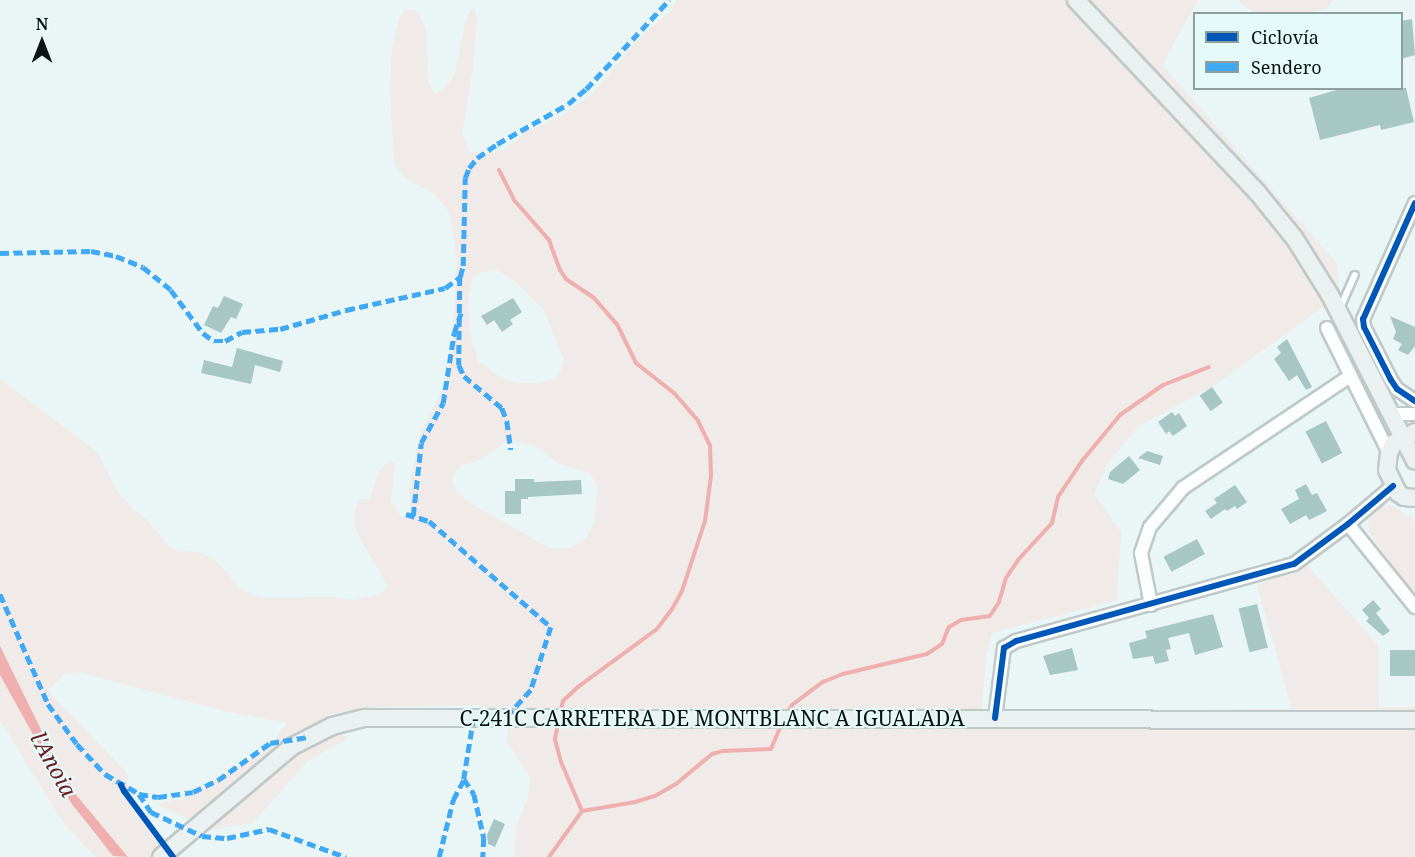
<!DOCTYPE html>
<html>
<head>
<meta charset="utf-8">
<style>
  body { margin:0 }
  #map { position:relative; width:1415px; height:857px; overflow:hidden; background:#eaf6f5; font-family:"Noto Serif",serif }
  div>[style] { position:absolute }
  .green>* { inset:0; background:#f0eae9 }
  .water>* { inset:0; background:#eeafae }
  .stream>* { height:4px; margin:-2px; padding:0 2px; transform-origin:2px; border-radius:2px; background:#eeafae }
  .building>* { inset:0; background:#a7c7c5; transform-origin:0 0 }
  .roads { filter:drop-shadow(2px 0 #bfc9c8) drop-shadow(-2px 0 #bfc9c8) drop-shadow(0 2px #bfc9c8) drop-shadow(0 -2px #bfc9c8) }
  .service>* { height:6px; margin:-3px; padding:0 3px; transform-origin:3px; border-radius:3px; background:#fcfefe }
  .minor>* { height:12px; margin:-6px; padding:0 6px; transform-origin:6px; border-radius:6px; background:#fcfefe }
  .secondary>* { height:16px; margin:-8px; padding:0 8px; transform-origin:8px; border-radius:8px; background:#ebf0f0 }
  .quiet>* { height:4.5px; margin-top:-2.25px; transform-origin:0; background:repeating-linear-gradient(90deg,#3fa9f5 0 9px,transparent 0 13.5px) }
  .cycleway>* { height:6px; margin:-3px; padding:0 3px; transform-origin:3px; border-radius:3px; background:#0057b8 }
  span { translate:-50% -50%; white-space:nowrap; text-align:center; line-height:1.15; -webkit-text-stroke:4.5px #e5fbf9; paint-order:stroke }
  .street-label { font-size:21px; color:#0c1312 }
  .water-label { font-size:22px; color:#6e1920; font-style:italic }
  .legend { position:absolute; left:1193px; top:12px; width:210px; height:78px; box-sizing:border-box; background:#e5fbf9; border:2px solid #8e9e9d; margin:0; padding:8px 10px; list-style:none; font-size:18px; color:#0c1312 }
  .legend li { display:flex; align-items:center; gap:12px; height:30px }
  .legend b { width:30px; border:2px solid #8e9e9d }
  .north { position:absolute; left:12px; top:12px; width:60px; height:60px; -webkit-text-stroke:4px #e5fbf9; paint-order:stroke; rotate:0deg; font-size:16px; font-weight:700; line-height:24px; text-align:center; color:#0c1312 }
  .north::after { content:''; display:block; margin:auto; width:21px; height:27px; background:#0c1312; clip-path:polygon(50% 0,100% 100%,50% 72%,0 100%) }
</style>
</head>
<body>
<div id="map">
  <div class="green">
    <div style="clip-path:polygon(evenodd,676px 0,1198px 0,1162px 65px,1336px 262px,1340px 295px,1213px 386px,1139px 426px,1110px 460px,1094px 494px,1121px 532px,1117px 600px,992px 633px,986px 655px,982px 710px,1292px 709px,1257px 585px,1307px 565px,1378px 645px,1379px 707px,1415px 707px,1415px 857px,515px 857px,516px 827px,528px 797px,530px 777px,507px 741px,508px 731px,500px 716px,493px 709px,476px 705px,377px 707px,326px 715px,347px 739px,308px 761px,253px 823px,211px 830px,156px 804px,182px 799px,267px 750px,287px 723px,224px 711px,82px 673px,64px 674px,48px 691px,127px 773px,133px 811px,157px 835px,173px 857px,128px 857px,106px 833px,77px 796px,54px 756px,0 646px,0 379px,91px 447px,98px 454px,117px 491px,131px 507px,147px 520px,173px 550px,202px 553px,211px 557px,226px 571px,239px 588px,259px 597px,268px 598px,330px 597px,352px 600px,382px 594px,388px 586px,359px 537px,355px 527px,355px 509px,360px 499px,370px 499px,379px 471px,386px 464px,395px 461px,391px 501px,402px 518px,411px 516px,409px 488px,420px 434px,443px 389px,452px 352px,457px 261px,450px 214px,445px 206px,432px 192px,406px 179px,394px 163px,390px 90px,392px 50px,399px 18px,405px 10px,416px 10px,426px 29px,428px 83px,434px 94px,443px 90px,455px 74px,465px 23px,468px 14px,474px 7px,477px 17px,473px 67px,462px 134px,470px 152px,489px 153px,505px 150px,526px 131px,563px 115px,592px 94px,642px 35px,672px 10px,676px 0,496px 270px,515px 281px,543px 309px,565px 361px,557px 378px,538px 383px,518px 383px,500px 377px,478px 361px,469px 330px,468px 302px,473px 278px,482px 272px,496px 270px,676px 0,513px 441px,534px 445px,560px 464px,590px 473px,598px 488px,595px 520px,586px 538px,578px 544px,569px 548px,549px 548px,472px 504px,456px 491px,453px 481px,455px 472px,462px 465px,480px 460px,504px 443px,513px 441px)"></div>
    <div style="clip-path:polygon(1238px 0,1333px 0,1327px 9px,1310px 13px,1255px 14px)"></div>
    <div style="clip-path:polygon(1381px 505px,1393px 506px,1415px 521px,1415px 597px,1369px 532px,1368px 520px,1371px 512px)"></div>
    <div style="clip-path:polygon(0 675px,71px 803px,91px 831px,115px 857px,96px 857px,64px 824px,0 720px)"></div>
  </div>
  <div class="water">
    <div style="clip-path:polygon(0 646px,54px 756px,77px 796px,128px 857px,113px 856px,71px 803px,0 675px)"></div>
  </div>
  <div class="stream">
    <div style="left:499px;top:170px;width:34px;rotate:63deg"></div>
    <div style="left:514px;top:200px;width:53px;rotate:48.8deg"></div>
    <div style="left:549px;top:240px;width:32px;rotate:70deg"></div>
    <div style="left:560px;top:270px;width:11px;rotate:56deg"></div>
    <div style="left:566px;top:279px;width:34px;rotate:34deg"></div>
    <div style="left:594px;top:298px;width:35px;rotate:49deg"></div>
    <div style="left:617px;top:324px;width:43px;rotate:64deg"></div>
    <div style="left:636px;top:363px;width:48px;rotate:38.3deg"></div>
    <div style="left:674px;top:393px;width:37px;rotate:49deg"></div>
    <div style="left:698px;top:421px;width:28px;rotate:64deg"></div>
    <div style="left:710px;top:446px;width:30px;rotate:88deg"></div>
    <div style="left:711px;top:476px;width:45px;rotate:97.6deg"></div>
    <div style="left:705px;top:521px;width:74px;rotate:108.2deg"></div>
    <div style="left:682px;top:591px;width:21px;rotate:119deg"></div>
    <div style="left:672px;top:609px;width:25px;rotate:127deg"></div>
    <div style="left:657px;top:629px;width:97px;rotate:143.8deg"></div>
    <div style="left:579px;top:686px;width:22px;rotate:137deg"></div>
    <div style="left:563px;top:701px;width:12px;rotate:104deg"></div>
    <div style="left:787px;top:714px;width:10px;rotate:-61deg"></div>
    <div style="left:792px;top:705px;width:39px;rotate:-37deg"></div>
    <div style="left:823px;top:682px;width:22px;rotate:-22deg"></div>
    <div style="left:843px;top:674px;width:86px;rotate:-13.4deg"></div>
    <div style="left:927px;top:654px;width:18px;rotate:-34deg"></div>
    <div style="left:942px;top:644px;width:18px;rotate:-68deg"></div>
    <div style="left:949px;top:627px;width:14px;rotate:-30deg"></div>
    <div style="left:961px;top:620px;width:29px;rotate:-8deg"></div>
    <div style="left:990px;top:616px;width:17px;rotate:-57deg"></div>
    <div style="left:999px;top:602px;width:25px;rotate:-74deg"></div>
    <div style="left:1006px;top:578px;width:22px;rotate:-56deg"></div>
    <div style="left:1018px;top:560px;width:50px;rotate:-47.4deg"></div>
    <div style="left:1052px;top:523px;width:27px;rotate:-77deg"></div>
    <div style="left:1058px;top:497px;width:43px;rotate:-56.3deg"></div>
    <div style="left:1082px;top:461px;width:60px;rotate:-50.4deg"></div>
    <div style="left:1120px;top:415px;width:52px;rotate:-34.9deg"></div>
    <div style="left:1163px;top:385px;width:49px;rotate:-21.4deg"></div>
    <div style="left:582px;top:811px;width:54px;rotate:-9.6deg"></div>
    <div style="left:635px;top:802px;width:21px;rotate:-17deg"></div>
    <div style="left:655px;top:796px;width:24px;rotate:-30deg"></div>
    <div style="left:676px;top:784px;width:47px;rotate:-39.8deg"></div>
    <div style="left:712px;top:754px;width:11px;rotate:-15deg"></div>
    <div style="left:723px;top:751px;width:48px;rotate:-2.4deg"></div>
    <div style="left:771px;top:749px;width:28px;rotate:-67deg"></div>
    <div style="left:549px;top:857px;width:57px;rotate:-54.3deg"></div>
    <div style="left:582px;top:811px;width:53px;rotate:-113.2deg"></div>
    <div style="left:561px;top:762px;width:24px;rotate:-105deg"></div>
    <div style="left:555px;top:739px;width:16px;rotate:-79deg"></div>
  </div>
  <div class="building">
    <div style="clip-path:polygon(1412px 19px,1415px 55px,1401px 59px,1401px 21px)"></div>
    <div style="clip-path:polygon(1343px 88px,1406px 88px,1414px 122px,1381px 130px,1380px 125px,1320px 140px,1309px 98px)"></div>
    <div style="clip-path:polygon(224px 296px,243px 304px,236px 319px,231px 317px,221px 333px,204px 325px,213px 306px,218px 308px)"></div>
    <div style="clip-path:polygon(513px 298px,522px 312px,510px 320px,513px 324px,502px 332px,494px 320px,487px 325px,481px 316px)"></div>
    <div style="clip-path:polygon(1390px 316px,1415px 327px,1415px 346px,1408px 355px,1398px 350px,1402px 344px,1393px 339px,1396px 332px)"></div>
    <div style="clip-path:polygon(1287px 339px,1312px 387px,1306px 390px,1297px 375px,1289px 381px,1274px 359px,1281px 353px,1277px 347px)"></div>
    <div style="clip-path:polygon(237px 348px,283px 361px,280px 372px,255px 365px,251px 384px,201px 373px,204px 360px,232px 367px)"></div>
    <div style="left:1212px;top:387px;width:19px;height:15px;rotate:55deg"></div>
    <div style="clip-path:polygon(1172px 412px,1175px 416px,1179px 413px,1187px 426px,1173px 436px,1169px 431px,1166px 434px,1158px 422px)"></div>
    <div style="left:1326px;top:421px;width:36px;height:23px;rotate:63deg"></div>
    <div style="clip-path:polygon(1147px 451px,1163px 456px,1160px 465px,1138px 458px)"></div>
    <div style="clip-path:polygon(1129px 456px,1140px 470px,1123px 484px,1108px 479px,1110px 472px)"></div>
    <div style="clip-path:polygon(515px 479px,534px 479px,534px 482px,581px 480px,582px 494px,528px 497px,528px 499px,521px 499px,521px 514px,505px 514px,505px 491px,515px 491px)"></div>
    <div style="clip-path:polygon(1306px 484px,1312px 495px,1317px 493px,1327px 511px,1309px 520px,1306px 515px,1290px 524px,1281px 509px,1299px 499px,1295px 490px)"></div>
    <div style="clip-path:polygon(1235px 485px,1247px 502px,1237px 509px,1235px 506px,1227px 511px,1225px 509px,1211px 519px,1205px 511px,1217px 503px,1214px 499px)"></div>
    <div style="left:1197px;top:539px;width:17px;height:38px;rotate:62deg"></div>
    <div style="clip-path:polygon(1373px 600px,1381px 609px,1376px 613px,1390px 631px,1383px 636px,1366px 621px,1369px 618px,1362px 610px)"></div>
    <div style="left:1257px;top:604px;width:45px;height:19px;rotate:76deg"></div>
    <div style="clip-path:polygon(1213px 614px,1223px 647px,1195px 655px,1189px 633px,1168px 638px,1171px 649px,1166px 650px,1169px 661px,1155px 664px,1153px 656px,1133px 659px,1129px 643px,1147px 638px,1145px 631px)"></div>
    <div style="clip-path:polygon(1072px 648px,1078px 670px,1050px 675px,1043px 656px)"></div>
    <div style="left:1390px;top:650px;width:25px;height:26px"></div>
    <div style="clip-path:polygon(494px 819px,505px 824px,495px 847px,488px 844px,487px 835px)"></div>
  </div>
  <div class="roads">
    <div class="service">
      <div style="left:1340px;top:308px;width:36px;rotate:-66deg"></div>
    </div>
    <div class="minor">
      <div style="left:1415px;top:203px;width:127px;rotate:114.1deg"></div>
      <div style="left:1363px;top:319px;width:8px;rotate:83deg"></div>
      <div style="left:1364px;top:327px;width:59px;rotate:63deg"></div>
      <div style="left:1391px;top:380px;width:11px;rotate:56deg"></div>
      <div style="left:1397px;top:389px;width:22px;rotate:34deg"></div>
      <div style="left:1327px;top:328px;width:140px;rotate:63.6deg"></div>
      <div style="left:1390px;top:414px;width:25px"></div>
      <div style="left:1348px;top:524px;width:107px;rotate:51.1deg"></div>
      <div style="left:1151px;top:605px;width:53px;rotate:-100.9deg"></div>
      <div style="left:1141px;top:553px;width:28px;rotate:-71deg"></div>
      <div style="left:1150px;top:527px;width:51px;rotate:-49.8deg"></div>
      <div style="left:1183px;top:488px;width:201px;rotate:-33.8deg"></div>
      <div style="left:995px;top:718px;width:71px;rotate:-82.7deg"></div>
      <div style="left:1004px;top:648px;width:14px;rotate:-30deg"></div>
      <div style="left:1016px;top:641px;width:288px;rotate:-15.5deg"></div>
      <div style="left:1294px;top:564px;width:67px;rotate:-36.5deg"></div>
      <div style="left:1348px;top:524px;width:59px;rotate:-40.2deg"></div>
    </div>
    <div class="secondary">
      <div style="left:1076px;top:0;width:264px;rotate:46.7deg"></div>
      <div style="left:1257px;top:192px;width:60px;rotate:51deg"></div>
      <div style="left:1295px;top:239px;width:66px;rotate:58deg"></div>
      <div style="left:1330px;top:295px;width:186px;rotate:62.9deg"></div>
      <div style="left:1415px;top:432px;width:24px;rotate:152deg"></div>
      <div style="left:1394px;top:443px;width:11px;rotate:117deg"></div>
      <div style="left:1389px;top:453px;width:17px;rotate:97deg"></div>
      <div style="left:1387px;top:470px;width:25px;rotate:64deg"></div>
      <div style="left:1398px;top:493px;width:7px;rotate:34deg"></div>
      <div style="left:1404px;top:497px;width:11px;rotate:5deg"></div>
      <div style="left:161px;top:857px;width:170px;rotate:-40.2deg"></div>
      <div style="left:291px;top:747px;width:46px;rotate:-27.1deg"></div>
      <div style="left:332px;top:726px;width:34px;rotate:-14deg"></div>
      <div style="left:365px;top:718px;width:1050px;rotate:0.11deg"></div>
    </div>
  </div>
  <div class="quiet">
    <div style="left:0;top:253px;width:91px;rotate:-1.3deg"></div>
    <div style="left:91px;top:251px;width:25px;rotate:11deg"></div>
    <div style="left:116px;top:256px;width:29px;rotate:22deg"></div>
    <div style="left:143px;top:267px;width:36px;rotate:39deg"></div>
    <div style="left:171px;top:290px;width:54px;rotate:53.3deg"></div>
    <div style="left:203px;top:333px;width:14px;rotate:36deg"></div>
    <div style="left:214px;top:341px;width:11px"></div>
    <div style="left:225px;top:341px;width:19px;rotate:-28deg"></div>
    <div style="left:242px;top:332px;width:38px;rotate:-5deg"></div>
    <div style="left:280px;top:329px;width:69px;rotate:-16.1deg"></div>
    <div style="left:346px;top:310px;width:101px;rotate:-12.5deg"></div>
    <div style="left:445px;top:288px;width:19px;rotate:-36deg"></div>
    <div style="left:460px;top:277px;width:11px;rotate:-75deg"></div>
    <div style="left:463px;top:266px;width:88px;rotate:-88.7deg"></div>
    <div style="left:465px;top:178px;width:11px;rotate:-68deg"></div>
    <div style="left:469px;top:168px;width:13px;rotate:-51deg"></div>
    <div style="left:477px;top:158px;width:24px;rotate:-35deg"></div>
    <div style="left:497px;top:144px;width:81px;rotate:-29.4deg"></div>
    <div style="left:568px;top:104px;width:23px;rotate:-40deg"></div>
    <div style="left:586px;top:89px;width:122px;rotate:-47deg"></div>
    <div style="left:460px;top:277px;width:88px;rotate:90.7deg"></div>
    <div style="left:459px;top:365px;width:12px;rotate:66deg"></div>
    <div style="left:464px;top:376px;width:50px;rotate:40.1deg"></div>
    <div style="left:502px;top:408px;width:14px;rotate:69deg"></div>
    <div style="left:507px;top:421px;width:29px;rotate:82deg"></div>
    <div style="left:406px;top:514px;width:24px;rotate:17deg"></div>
    <div style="left:429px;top:521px;width:162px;rotate:41deg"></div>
    <div style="left:551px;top:627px;width:66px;rotate:107.6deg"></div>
    <div style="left:531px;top:690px;width:36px;rotate:132deg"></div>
    <div style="left:413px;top:516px;width:73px;rotate:-83.7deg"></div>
    <div style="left:421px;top:443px;width:46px;rotate:-61.2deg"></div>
    <div style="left:443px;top:403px;width:71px;rotate:-81.1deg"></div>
    <div style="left:454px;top:333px;width:21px;rotate:-71deg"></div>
    <div style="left:0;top:594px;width:120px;rotate:66.4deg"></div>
    <div style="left:48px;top:704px;width:49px;rotate:54.1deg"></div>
    <div style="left:77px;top:744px;width:41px;rotate:47deg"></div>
    <div style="left:105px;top:774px;width:39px;rotate:30deg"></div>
    <div style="left:139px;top:794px;width:19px;rotate:9deg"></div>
    <div style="left:158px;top:797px;width:35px;rotate:-8deg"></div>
    <div style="left:193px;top:792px;width:28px;rotate:-26deg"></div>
    <div style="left:218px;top:780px;width:64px;rotate:-35.4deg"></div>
    <div style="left:270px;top:743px;width:37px;rotate:-9deg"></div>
    <div style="left:474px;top:717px;width:63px;rotate:99.2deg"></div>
    <div style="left:464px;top:779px;width:18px;rotate:56deg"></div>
    <div style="left:474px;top:794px;width:45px;rotate:77.2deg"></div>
    <div style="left:484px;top:838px;width:19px;rotate:93deg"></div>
    <div style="left:139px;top:794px;width:22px;rotate:56deg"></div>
    <div style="left:151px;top:812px;width:56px;rotate:25.2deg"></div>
    <div style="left:202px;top:836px;width:25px;rotate:5deg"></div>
    <div style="left:227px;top:838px;width:43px;rotate:-12.1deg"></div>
    <div style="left:269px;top:829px;width:82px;rotate:20deg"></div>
    <div style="left:439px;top:857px;width:59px;rotate:-76.2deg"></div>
    <div style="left:453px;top:800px;width:24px;rotate:-62deg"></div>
  </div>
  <div class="cycleway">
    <div style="left:1415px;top:203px;width:127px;rotate:114.1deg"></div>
    <div style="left:1363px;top:319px;width:8px;rotate:83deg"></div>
    <div style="left:1364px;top:327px;width:59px;rotate:63deg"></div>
    <div style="left:1391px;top:380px;width:11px;rotate:56deg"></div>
    <div style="left:1397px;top:389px;width:22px;rotate:34deg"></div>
    <div style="left:995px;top:718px;width:71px;rotate:-82.7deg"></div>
    <div style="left:1004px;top:648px;width:14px;rotate:-30deg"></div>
    <div style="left:1016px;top:641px;width:288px;rotate:-15.5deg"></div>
    <div style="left:1294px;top:564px;width:67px;rotate:-36.5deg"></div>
    <div style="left:1348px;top:524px;width:59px;rotate:-40.2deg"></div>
    <div style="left:121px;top:785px;width:7px;rotate:63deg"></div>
    <div style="left:124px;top:791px;width:82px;rotate:53.4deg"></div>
  </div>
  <div class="street-label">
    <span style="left:712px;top:718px">C-241C CARRETERA DE MONTBLANC A IGUALADA</span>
  </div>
  <div class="water-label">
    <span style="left:54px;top:764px;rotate:61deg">l'Anoia</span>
  </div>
  <ul class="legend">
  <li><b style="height:8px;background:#0057b8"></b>Ciclovía</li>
  <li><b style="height:8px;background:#3fa9f5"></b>Sendero</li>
  </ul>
  <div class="north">N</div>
</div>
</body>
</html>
